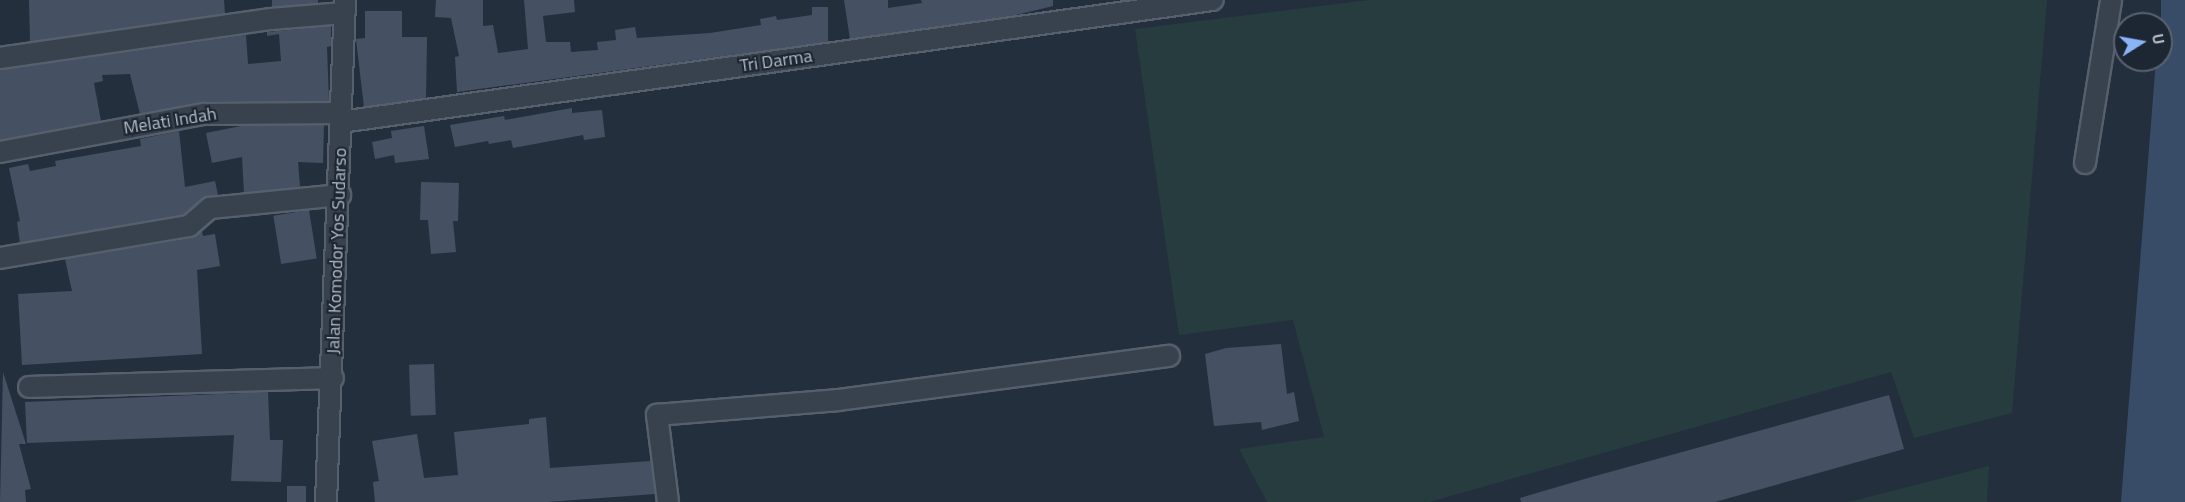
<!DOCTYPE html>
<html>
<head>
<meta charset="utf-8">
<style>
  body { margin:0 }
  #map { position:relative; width:2185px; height:502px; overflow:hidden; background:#242f3e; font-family:"Titillium Web",sans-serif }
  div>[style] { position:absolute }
  .green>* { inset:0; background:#263c3f }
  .water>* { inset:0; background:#394c67 }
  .building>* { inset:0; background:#455162; transform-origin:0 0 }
  .roads { filter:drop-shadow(2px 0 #565f6c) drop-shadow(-2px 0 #565f6c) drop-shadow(0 2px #565f6c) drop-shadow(0 -2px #565f6c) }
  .minor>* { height:20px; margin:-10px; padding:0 10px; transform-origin:10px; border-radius:10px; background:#38414e }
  span { translate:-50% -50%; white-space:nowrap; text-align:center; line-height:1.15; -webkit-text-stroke:4.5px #1d2633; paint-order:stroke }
  .street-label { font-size:18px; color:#b4bcc9 }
  .north { position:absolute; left:2113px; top:12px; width:60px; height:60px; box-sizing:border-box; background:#1d2633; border:2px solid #59626f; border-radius:50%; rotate:79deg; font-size:16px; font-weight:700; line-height:24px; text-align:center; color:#b4bcc9 }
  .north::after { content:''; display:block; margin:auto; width:21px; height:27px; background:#8ab4f8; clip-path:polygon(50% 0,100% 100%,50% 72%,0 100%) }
</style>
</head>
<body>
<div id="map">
  <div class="green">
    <div style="clip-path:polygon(1369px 0,2047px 0,2012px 413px,1914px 438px,1891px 372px,1429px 502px,1267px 502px,1239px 449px,1324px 437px,1293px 320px,1179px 335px,1135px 29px)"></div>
    <div style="clip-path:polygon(1989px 466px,1987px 502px,1849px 502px)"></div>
  </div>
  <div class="water">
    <div style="clip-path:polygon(2161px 0,2185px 0,2185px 502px,2121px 502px,2156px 60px,2161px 60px)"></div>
  </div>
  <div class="building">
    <div style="clip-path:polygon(29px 0,224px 0,225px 14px,30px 42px)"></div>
    <div style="clip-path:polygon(272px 0,318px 0,318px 3px,272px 7px)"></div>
    <div style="clip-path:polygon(436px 0,483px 0,483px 26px,493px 25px,498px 53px,528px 49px,524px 0,574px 0,575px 12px,543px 16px,546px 42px,570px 42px,571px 52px,598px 50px,597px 42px,616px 40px,615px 30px,635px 27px,637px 38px,710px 33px,761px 25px,760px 19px,776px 16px,777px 20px,812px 15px,812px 7px,828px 7px,828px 42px,457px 92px,455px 57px,459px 56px,451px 18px,435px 17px)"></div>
    <div style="clip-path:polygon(844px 0,888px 0,888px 8px,922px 3px,921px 0,1053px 0,1053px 6px,1012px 16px,850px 39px)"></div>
    <div style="clip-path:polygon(365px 11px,402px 11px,402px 37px,427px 37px,426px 98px,364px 107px,356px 39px,365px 38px)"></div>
    <div style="clip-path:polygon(331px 26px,331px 46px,327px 47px,329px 101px,204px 102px,140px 114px,130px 74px,102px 75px,103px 81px,94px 83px,101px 121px,0 140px,0 70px,246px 35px,248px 64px,281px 61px,279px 34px,267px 36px,267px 32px)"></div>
    <div style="clip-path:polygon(572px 108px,572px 113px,602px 110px,605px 137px,584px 140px,583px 135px,513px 148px,511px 140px,489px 144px,488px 141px,455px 147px,450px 125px,504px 116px,505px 120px)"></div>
    <div style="clip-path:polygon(324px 125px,323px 163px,298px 162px,300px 187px,244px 193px,242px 157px,212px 163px,206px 133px,241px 126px)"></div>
    <div style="clip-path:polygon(424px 126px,429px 159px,395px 163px,394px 155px,375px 159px,372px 142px,392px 138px,391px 131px)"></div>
    <div style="clip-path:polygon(179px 131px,185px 187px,215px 181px,218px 195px,203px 199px,184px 215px,20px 243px,17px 222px,20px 221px,9px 168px,28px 164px,30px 171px,56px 166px,55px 161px,141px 146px,140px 139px)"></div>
    <div style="clip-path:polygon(421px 182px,459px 183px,458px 221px,453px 221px,456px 252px,431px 254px,428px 220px,420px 220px)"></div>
    <div style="left:309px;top:210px;width:49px;height:36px;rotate:81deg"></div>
    <div style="clip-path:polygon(202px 231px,203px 236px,215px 234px,220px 266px,197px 270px,202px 354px,22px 365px,18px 294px,72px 291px,65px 259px,191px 238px)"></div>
    <div style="clip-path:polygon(1281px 344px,1287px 394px,1294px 392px,1299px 421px,1262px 430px,1261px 422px,1214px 426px,1205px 354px,1226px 348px)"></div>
    <div style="left:434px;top:364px;width:51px;height:25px;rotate:88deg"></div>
    <div style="clip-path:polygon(3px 372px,26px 444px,19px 444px,31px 489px,25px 490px,26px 502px,0 502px)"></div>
    <div style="clip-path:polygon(268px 392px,270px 440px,283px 440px,281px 482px,231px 481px,234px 435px,27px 443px,25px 402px)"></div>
    <div style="clip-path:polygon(1889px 395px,1904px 449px,1715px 502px,1521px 502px,1520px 498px,1588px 478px)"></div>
    <div style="clip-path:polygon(546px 417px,550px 468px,651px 461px,655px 494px,547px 502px,375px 502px,373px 482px,379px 481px,372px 441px,417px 434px,424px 478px,458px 475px,454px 432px,529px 424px,529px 419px)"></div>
    <div style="left:287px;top:486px;width:19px;height:16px"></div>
  </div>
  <div class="roads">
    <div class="minor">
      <div style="left:0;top:58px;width:274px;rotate:-8.2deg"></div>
      <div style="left:271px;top:19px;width:73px;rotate:-4.7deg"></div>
      <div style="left:341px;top:122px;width:880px;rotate:-7.97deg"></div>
      <div style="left:0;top:152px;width:208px;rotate:-10.6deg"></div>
      <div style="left:204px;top:114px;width:137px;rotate:-0.4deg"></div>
      <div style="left:2085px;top:163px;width:165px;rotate:-80.9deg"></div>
      <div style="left:0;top:258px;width:192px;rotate:-9.6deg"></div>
      <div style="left:189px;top:226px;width:28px;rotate:-41deg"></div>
      <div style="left:210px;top:208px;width:131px;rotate:-5.7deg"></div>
      <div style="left:29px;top:387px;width:304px;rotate:-1.7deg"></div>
      <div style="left:326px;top:502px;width:502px;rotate:-87.83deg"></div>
      <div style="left:668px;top:502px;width:88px;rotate:-97.2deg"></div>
      <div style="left:657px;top:415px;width:182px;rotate:-4.7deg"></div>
      <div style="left:838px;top:400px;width:334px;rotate:-7.6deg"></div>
    </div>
  </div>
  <div class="street-label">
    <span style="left:776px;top:61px;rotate:-8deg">Tri Darma</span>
    <span style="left:170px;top:121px;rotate:-9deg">Melati Indah</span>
    <span style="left:337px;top:251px;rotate:-88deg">Jalan Komodor Yos Sudarso</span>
  </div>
  <div class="north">U</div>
</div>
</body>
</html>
